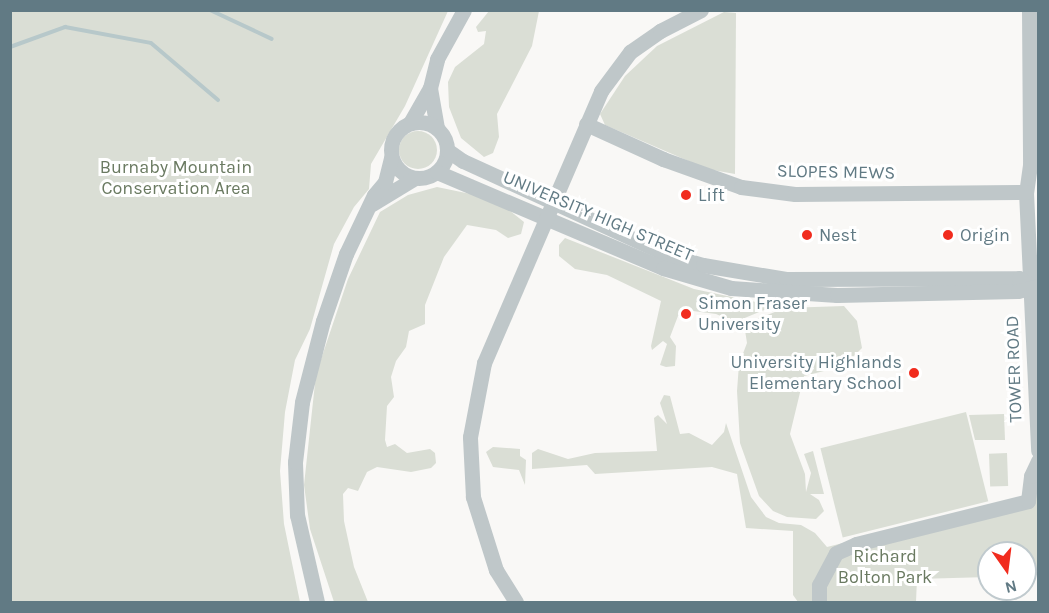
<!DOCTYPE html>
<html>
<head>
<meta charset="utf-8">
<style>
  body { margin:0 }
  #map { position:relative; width:1049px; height:613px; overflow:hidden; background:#f9f8f6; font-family:Karla,sans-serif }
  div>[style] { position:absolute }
  .green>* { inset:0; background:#daded5; transform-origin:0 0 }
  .round { border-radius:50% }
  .stream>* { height:4px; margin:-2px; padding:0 2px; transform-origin:2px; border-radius:2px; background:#b7c8ca }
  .minor>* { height:15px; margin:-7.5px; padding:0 7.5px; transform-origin:7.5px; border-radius:7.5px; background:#bfc7c9 }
  .minor>.ring { margin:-7.5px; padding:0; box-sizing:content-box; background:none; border:15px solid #bfc7c9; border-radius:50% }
  .dots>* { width:16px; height:16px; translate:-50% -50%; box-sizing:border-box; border:3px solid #fff; border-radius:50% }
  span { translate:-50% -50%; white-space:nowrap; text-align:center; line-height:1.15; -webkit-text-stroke:6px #fff; paint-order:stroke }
  .park-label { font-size:18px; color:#6a7a61 }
  .street-label { font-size:18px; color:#617a84 }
  .poi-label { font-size:18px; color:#617a84 }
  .left { translate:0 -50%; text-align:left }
  .right { translate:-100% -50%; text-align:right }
  .frame { position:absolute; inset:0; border:12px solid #617a84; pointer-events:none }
  .north { position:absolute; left:977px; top:541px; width:60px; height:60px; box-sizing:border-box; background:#fff; border:2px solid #c0cace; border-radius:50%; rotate:166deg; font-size:16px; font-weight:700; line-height:24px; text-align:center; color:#617a84 }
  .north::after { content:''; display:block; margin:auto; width:21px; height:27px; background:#f12c1e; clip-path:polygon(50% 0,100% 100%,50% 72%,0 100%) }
</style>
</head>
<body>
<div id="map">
  <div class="green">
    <div style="clip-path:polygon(10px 11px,448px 11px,405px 106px,371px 164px,369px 189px,354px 207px,334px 244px,310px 329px,295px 360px,285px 412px,280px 471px,284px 524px,300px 602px,11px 602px)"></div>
    <div style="clip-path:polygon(489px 11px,539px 11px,532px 46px,497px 114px,499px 137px,493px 153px,484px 157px,461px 138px,449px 107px,448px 82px,455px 67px,484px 44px,486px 31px,478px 32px,476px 27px)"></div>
    <div style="clip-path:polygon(724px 12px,736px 13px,735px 174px,707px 169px,605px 125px,600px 114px,625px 76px,657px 46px)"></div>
    <div class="round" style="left:399px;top:131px;width:38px;height:38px"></div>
    <div style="clip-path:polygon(437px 187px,495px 199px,524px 222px,521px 234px,508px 238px,496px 230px,467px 225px,444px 257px,425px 305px,425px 324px,409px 331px,406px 347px,396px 361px,391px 377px,394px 397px,387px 406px,385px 440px,387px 447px,395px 444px,407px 453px,430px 449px,435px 453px,436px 463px,431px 468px,411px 472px,377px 467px,367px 472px,358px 491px,348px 488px,343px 494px,344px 521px,354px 567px,368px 602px,334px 602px,310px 529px,304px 485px,316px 374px,348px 279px,380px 212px,408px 195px)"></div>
    <div style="clip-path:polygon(565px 238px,694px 289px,770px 305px,769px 308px,735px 322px,716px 314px,693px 311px,678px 316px,670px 337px,676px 346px,675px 366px,666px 367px,660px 365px,667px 344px,663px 341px,652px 350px,651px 346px,661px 301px,607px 275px,575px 269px,559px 256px,559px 245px)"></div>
    <div style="clip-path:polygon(844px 306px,857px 321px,862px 348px,844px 366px,804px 376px,790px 434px,805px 474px,806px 492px,811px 473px,804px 454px,813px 451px,824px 494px,810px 494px,819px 500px,824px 511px,816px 519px,787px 517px,773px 511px,759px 496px,740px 443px,737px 391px,739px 364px,747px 343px,744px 324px,785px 308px)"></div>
    <div style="clip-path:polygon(664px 395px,670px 396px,680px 434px,689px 433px,712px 445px,724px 432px,726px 423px,751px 497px,766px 517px,779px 523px,801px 525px,815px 533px,827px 547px,1038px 494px,1038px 575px,1025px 576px,1025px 553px,989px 553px,989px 577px,917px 579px,916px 602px,798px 602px,793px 595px,793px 531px,746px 528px,737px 474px,712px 467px,595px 474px,587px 465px,532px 469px,532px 453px,538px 449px,568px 459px,595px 453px,657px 451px,654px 418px,658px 415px,667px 424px,660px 403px)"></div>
    <div style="left:966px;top:412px;width:92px;height:150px;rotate:76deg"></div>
    <div style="clip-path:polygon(1004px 414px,1005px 440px,975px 440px,969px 415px)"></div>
    <div style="clip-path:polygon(493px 447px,520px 449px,520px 456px,526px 460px,525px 485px,519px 470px,493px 467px,486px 452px)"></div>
    <div style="left:1007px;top:453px;width:33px;height:18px;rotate:88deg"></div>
  </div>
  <div class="stream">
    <div style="left:210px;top:10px;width:68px;rotate:25.1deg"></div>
    <div style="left:10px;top:47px;width:59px;rotate:-20deg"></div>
    <div style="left:65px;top:27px;width:87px;rotate:10.5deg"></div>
    <div style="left:151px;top:43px;width:88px;rotate:40.4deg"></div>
  </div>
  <div class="minor">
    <div style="left:1029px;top:10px;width:155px;rotate:89.6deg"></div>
    <div style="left:1030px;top:165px;width:27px;rotate:98deg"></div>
    <div style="left:1026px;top:192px;width:259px;rotate:87.3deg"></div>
    <div style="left:430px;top:88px;width:41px;rotate:80.1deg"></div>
    <div class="ring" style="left:391px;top:122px;width:41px;height:41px"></div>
    <div style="left:410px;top:123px;width:40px;rotate:-60.3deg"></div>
    <div style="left:430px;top:88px;width:30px;rotate:-76deg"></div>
    <div style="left:437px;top:59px;width:56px;rotate:-61.1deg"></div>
    <div style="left:586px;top:124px;width:85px;rotate:24.4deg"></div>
    <div style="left:663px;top:159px;width:83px;rotate:19.7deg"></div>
    <div style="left:741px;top:187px;width:54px;rotate:7.4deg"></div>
    <div style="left:795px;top:194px;width:231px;rotate:-0.5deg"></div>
    <div style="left:447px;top:150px;width:19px;rotate:35deg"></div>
    <div style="left:463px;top:161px;width:226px;rotate:24.6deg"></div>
    <div style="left:668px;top:255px;width:36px;rotate:16deg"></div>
    <div style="left:703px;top:265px;width:84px;rotate:9.6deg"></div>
    <div style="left:786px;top:279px;width:233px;rotate:-0.2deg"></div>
    <div style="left:1019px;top:278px;width:15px;rotate:32deg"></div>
    <div style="left:437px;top:172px;width:246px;rotate:23deg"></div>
    <div style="left:663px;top:268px;width:71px;rotate:16.4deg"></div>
    <div style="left:731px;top:288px;width:106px;rotate:3.8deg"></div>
    <div style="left:837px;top:295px;width:181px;rotate:-1.3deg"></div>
    <div style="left:1018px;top:291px;width:21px;rotate:-14deg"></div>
    <div style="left:372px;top:204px;width:50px;rotate:-31.2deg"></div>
    <div style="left:317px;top:602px;width:89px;rotate:-102.9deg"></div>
    <div style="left:297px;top:515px;width:53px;rotate:-92.2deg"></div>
    <div style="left:295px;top:462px;width:60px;rotate:-83.3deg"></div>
    <div style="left:302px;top:402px;width:84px;rotate:-75.5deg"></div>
    <div style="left:323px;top:321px;width:71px;rotate:-71.1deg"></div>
    <div style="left:346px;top:254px;width:65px;rotate:-64.6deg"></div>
    <div style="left:374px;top:195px;width:17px;rotate:-50deg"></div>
    <div style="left:385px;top:182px;width:25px;rotate:-76deg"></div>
    <div style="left:516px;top:602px;width:38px;rotate:-122deg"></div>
    <div style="left:496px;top:570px;width:77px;rotate:-107.5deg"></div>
    <div style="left:473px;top:497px;width:60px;rotate:-92.9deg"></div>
    <div style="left:470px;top:437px;width:75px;rotate:-79.3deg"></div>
    <div style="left:484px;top:363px;width:296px;rotate:-66.7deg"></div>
    <div style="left:601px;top:91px;width:49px;rotate:-53.4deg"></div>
    <div style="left:630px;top:52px;width:37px;rotate:-35deg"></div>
    <div style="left:660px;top:31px;width:46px;rotate:-27.1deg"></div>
    <div style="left:819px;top:602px;width:17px;rotate:-90deg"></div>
    <div style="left:819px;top:585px;width:36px;rotate:-62deg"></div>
    <div style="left:836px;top:553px;width:22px;rotate:-24deg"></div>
    <div style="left:856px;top:544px;width:177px;rotate:-14deg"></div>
    <div style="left:1028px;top:501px;width:25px;rotate:-83deg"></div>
    <div style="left:1031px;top:476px;width:17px;rotate:-65deg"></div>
  </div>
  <div class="dots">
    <div style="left:686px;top:195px;background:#f12c1e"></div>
    <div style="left:807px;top:235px;background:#f12c1e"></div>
    <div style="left:948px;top:235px;background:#f12c1e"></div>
    <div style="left:686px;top:314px;background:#f12c1e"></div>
    <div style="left:914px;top:373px;background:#f12c1e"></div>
  </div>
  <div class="park-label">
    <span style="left:176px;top:178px">Burnaby Mountain<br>Conservation Area</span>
    <span style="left:885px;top:567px">Richard<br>Bolton Park</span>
  </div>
  <div class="street-label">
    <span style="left:836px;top:172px;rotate:1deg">SLOPES MEWS</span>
    <span style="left:598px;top:216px;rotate:23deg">UNIVERSITY HIGH STREET</span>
    <span style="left:1014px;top:369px;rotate:-92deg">TOWER ROAD</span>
  </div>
  <div class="poi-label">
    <span class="left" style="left:698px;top:195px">Lift</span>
    <span class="left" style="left:819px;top:235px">Nest</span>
    <span class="left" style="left:960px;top:235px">Origin</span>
    <span class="left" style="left:698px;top:314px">Simon Fraser<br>University</span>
    <span class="right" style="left:902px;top:373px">University Highlands<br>Elementary School</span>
  </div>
  <div class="frame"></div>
  <div class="north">N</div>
</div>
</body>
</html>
